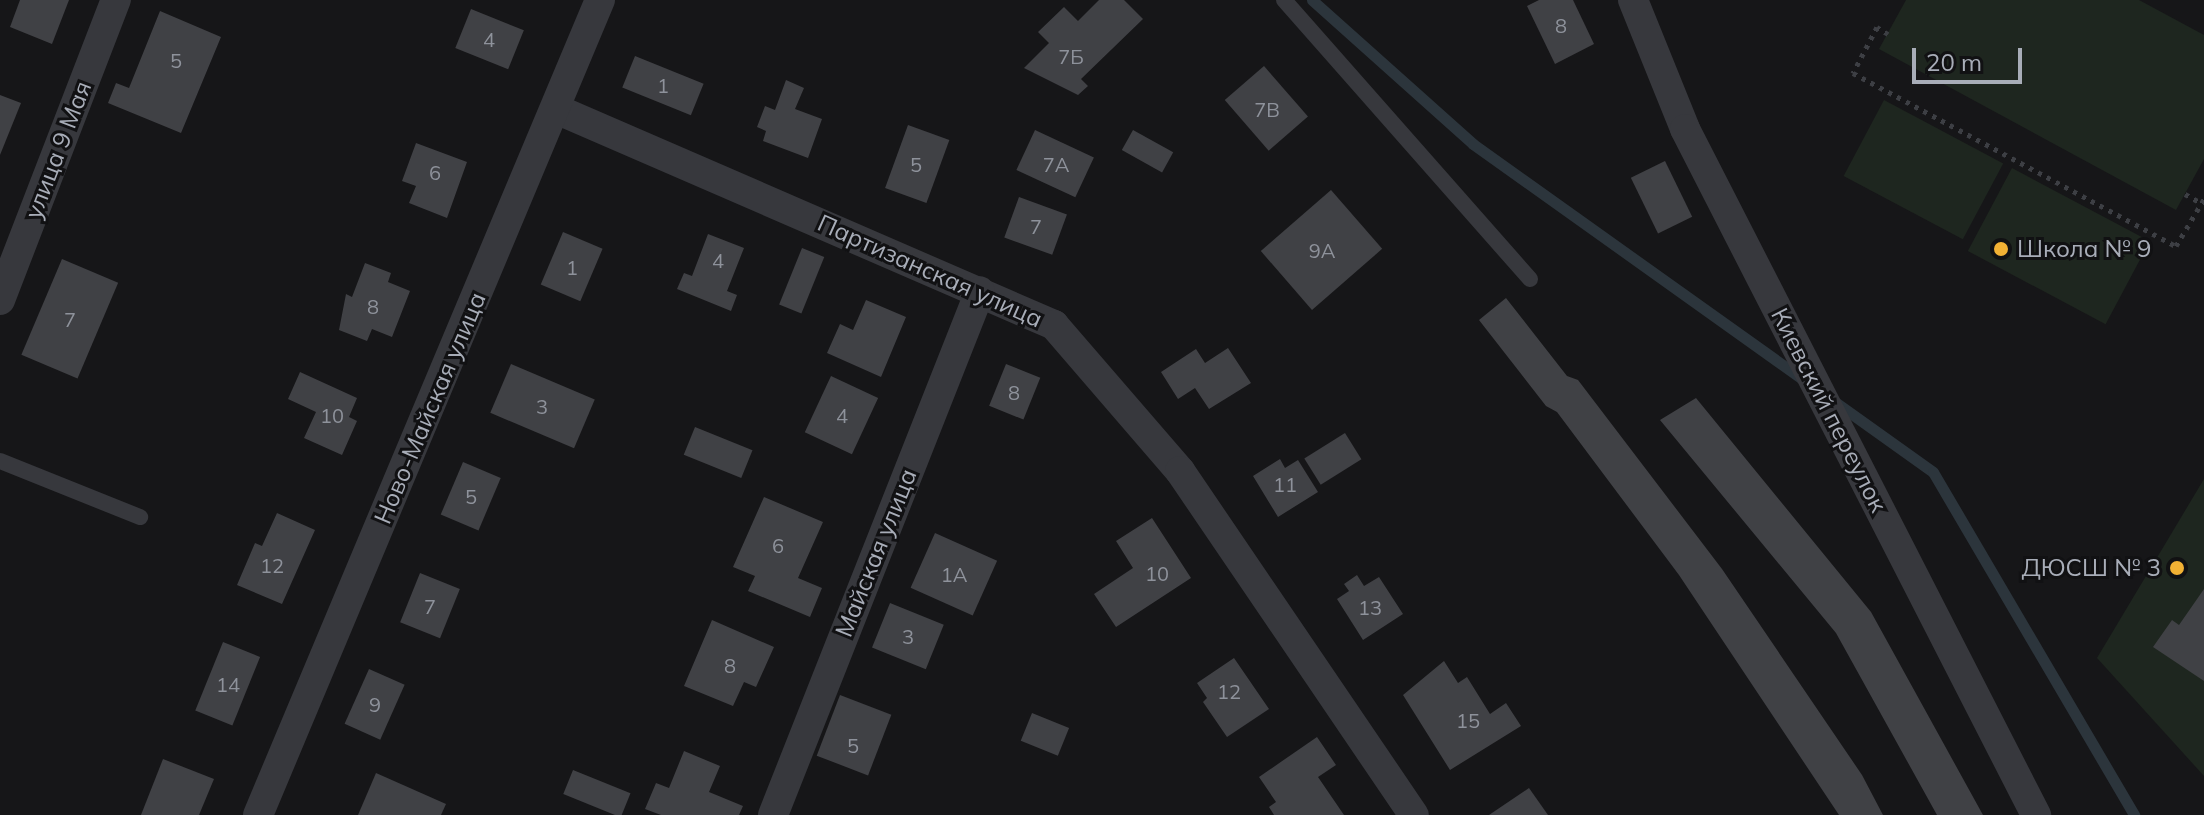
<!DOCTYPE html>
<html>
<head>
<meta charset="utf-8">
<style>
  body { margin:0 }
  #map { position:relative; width:2204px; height:815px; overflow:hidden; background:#161618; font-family:Mulish,sans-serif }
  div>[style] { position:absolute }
  .green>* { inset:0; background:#1e261f; transform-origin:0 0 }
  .stream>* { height:11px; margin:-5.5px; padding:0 5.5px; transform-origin:5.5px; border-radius:5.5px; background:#2c353c }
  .building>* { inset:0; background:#404145; transform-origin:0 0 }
  .path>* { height:5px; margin-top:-2.5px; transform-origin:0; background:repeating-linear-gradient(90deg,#3d3f44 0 4px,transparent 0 10px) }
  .service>* { height:16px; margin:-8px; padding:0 8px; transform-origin:8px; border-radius:8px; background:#37383d }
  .minor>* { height:30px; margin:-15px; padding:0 15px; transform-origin:15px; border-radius:15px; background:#37383d }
  .dots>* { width:22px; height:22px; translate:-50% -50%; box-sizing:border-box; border:4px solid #111113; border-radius:50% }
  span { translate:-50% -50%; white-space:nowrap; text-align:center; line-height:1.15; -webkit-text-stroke:6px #111113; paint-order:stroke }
  .number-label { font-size:20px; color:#8e929b }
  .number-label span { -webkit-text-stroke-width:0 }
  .street-label { font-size:24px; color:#a8adb8 }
  .poi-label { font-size:24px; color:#a8adb8 }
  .left { translate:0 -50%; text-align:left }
  .right { translate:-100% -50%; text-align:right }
  .scale { position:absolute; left:1912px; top:48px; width:110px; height:36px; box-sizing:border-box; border:4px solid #a8adb8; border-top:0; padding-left:10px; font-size:24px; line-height:28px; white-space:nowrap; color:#a8adb8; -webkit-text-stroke:6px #111113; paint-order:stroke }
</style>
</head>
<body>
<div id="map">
  <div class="green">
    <div style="clip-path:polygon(1906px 0,2139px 0,2204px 35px,2204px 159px,2176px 210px,1879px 49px)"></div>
    <div style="left:1884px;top:100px;width:135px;height:86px;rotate:28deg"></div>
    <div style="left:2012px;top:168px;width:156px;height:94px;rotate:28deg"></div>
    <div style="clip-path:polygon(2204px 479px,2204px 776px,2097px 658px)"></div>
  </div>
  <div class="stream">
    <div style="left:1312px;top:0;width:216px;rotate:41.8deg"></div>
    <div style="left:1473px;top:144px;width:408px;rotate:35.5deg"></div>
    <div style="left:1835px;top:402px;width:120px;rotate:35.5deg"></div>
    <div style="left:1933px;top:472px;width:398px;rotate:59.6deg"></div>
  </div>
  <div class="building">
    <div style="clip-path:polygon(20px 0,69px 0,52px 44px,10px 27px)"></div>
    <div style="clip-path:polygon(1099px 0,1124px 0,1143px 19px,1081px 79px,1088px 86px,1078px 95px,1024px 68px,1049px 43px,1038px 32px,1064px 7px,1078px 21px)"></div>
    <div style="clip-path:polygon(1539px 0,1573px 0,1594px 44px,1555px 64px,1527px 6px)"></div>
    <div style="left:471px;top:9px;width:57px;height:42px;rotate:22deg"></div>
    <div style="clip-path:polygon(160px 11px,221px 37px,181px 133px,108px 103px,116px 83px,129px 88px)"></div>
    <div style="left:635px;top:56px;width:74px;height:34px;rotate:22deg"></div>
    <div style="left:1264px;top:66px;width:67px;height:52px;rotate:49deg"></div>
    <div style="clip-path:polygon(786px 80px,804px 88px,795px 109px,822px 119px,808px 158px,763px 141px,766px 131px,757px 127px,765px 106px,775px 110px)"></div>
    <div style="clip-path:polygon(0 95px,21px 103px,0 155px)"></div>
    <div style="left:908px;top:125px;width:44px;height:67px;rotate:20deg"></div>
    <div style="left:1035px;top:130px;width:65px;height:44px;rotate:25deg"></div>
    <div style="left:1133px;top:130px;width:46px;height:23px;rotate:29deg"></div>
    <div style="clip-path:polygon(416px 143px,467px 162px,447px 218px,409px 203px,416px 186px,402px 181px)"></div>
    <div style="left:1665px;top:161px;width:62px;height:38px;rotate:64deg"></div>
    <div style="left:1331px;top:190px;width:78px;height:93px;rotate:49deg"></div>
    <div style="left:1019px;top:197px;width:51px;height:43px;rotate:20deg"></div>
    <div style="left:563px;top:232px;width:43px;height:57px;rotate:23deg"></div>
    <div style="clip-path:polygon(708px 234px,744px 248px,727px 291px,737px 295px,731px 311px,677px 289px,684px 273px,692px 276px)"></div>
    <div style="left:802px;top:248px;width:24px;height:61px;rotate:22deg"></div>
    <div style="left:62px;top:259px;width:61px;height:104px;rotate:23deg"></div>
    <div style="clip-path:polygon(365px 263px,391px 273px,388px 282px,410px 291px,392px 337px,372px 329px,367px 341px,339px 330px,346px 294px,352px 297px)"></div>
    <div style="clip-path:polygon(1506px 298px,1567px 376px,1578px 380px,1722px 569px,1862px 775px,1883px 815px,1839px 815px,1679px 575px,1557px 412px,1546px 406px,1479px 320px)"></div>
    <div style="clip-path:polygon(866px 300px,906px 317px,881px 377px,827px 353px,840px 324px,853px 330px)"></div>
    <div style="clip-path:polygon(1228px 348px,1251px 383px,1209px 409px,1195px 388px,1178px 399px,1161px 372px,1196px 349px,1205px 363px)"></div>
    <div style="left:511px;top:364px;width:91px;height:53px;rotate:23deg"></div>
    <div style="left:1006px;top:364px;width:37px;height:45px;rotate:22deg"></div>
    <div style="clip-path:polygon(300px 372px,357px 398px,349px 417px,357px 421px,342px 455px,304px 438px,316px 412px,288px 399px)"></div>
    <div style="left:831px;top:376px;width:52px;height:62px;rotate:25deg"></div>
    <div style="clip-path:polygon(1696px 398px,1871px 612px,1983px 815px,1937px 815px,1836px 633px,1660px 420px)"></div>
    <div style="left:695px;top:427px;width:62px;height:30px;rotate:22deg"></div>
    <div style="left:1345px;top:433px;width:31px;height:48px;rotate:58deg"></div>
    <div style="clip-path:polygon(1280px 459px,1285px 468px,1298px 460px,1318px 492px,1278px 517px,1253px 476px)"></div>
    <div style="left:463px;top:462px;width:41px;height:57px;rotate:23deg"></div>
    <div style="clip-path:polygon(764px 497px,823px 522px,798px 578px,822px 588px,810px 617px,748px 591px,755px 576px,733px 567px)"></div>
    <div style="clip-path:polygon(277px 513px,315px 530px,282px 604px,237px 585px,255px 543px,262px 546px)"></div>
    <div style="clip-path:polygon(1152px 518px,1191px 578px,1116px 627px,1094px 594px,1133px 568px,1116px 541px)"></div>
    <div style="left:935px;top:533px;width:68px;height:60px;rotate:24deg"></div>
    <div style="left:420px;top:573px;width:43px;height:53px;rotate:22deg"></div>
    <div style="clip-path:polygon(1357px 575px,1364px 586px,1379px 577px,1403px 614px,1363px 640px,1337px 599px,1349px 591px,1344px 584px)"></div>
    <div style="clip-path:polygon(2204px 589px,2204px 681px,2153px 647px,2172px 620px,2179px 625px)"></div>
    <div style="left:890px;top:603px;width:58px;height:48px;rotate:22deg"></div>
    <div style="clip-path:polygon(712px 620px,774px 647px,756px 687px,744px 682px,733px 706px,684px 686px)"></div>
    <div style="left:223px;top:642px;width:40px;height:74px;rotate:22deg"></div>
    <div style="clip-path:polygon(1234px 658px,1269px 709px,1227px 737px,1203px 702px,1207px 698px,1197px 683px)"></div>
    <div style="clip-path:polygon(1444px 661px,1458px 683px,1467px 677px,1490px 714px,1506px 703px,1521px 726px,1450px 770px,1403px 695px)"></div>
    <div style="left:369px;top:669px;width:39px;height:60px;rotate:24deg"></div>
    <div style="left:840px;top:695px;width:55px;height:65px;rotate:21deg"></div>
    <div style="left:1032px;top:713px;width:40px;height:30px;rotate:22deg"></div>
    <div style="clip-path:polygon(1317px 737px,1336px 765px,1318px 777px,1344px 815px,1274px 815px,1269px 807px,1276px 802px,1259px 777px)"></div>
    <div style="clip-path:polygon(684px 751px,720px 766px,709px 792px,743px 806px,739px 815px,661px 815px,645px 809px,656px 783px,669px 788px)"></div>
    <div style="clip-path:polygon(163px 759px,214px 779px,199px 815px,141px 815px)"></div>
    <div style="left:573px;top:770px;width:62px;height:26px;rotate:22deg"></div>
    <div style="clip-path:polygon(376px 773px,446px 804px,441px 815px,358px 815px)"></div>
    <div style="clip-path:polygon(1529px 788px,1548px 815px,1489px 815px)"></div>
  </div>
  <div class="path">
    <div style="left:1888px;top:34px;width:13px;rotate:-148deg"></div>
    <div style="left:1877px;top:27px;width:52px;rotate:117.6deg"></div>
    <div style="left:1853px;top:73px;width:366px;rotate:28.2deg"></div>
    <div style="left:2176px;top:246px;width:55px;rotate:-59.2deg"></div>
    <div style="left:2185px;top:194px;width:18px;rotate:29deg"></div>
  </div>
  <div class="service">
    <div style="left:1284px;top:0;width:372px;rotate:48.6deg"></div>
    <div style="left:0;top:461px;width:151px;rotate:21.8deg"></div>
  </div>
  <div class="minor">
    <div style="left:1633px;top:0;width:139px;rotate:68deg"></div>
    <div style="left:1685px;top:129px;width:771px;rotate:62.9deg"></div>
    <div style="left:556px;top:109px;width:543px;rotate:23.45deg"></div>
    <div style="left:1054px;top:325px;width:193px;rotate:49.2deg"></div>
    <div style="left:1180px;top:471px;width:416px;rotate:55.8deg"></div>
    <div style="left:0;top:300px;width:322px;rotate:-68.9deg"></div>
    <div style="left:258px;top:815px;width:884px;rotate:-67.24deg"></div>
    <div style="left:773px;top:815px;width:563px;rotate:-68.44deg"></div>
  </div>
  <div class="dots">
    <div style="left:2001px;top:249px;background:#f2b134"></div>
    <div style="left:2177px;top:568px;background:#f2b134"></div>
  </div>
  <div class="number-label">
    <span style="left:1561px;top:25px">8</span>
    <span style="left:489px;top:39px">4</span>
    <span style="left:1071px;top:56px">7Б</span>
    <span style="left:176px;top:60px">5</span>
    <span style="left:663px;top:85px">1</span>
    <span style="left:1267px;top:109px">7В</span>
    <span style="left:916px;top:164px">5</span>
    <span style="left:1056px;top:164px">7А</span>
    <span style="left:435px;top:172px">6</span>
    <span style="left:1036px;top:226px">7</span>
    <span style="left:1322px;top:250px">9А</span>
    <span style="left:718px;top:260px">4</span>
    <span style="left:572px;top:267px">1</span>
    <span style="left:373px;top:306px">8</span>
    <span style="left:70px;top:319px">7</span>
    <span style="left:1014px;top:392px">8</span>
    <span style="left:542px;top:406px">3</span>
    <span style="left:332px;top:415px">10</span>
    <span style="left:842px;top:415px">4</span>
    <span style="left:1285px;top:484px">11</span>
    <span style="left:471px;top:496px">5</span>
    <span style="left:778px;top:545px">6</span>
    <span style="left:272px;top:565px">12</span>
    <span style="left:1157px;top:573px">10</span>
    <span style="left:954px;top:574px">1А</span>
    <span style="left:430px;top:606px">7</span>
    <span style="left:1370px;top:607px">13</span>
    <span style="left:908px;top:636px">3</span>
    <span style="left:730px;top:665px">8</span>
    <span style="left:228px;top:684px">14</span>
    <span style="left:1229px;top:691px">12</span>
    <span style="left:375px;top:704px">9</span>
    <span style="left:1468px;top:720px">15</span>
    <span style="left:853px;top:745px">5</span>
  </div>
  <div class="street-label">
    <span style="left:58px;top:150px;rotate:-69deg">улица 9 Мая</span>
    <span style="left:930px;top:271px;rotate:24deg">Партизанская улица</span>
    <span style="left:430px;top:408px;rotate:-67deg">Ново-Майская улица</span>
    <span style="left:1829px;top:410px;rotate:63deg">Киевский переулок</span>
    <span style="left:876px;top:553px;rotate:-68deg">Майская улица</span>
  </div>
  <div class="poi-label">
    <span class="left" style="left:2017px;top:249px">Школа № 9</span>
    <span class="right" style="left:2161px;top:568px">ДЮСШ № 3</span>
  </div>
  <div class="scale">20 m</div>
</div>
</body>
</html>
